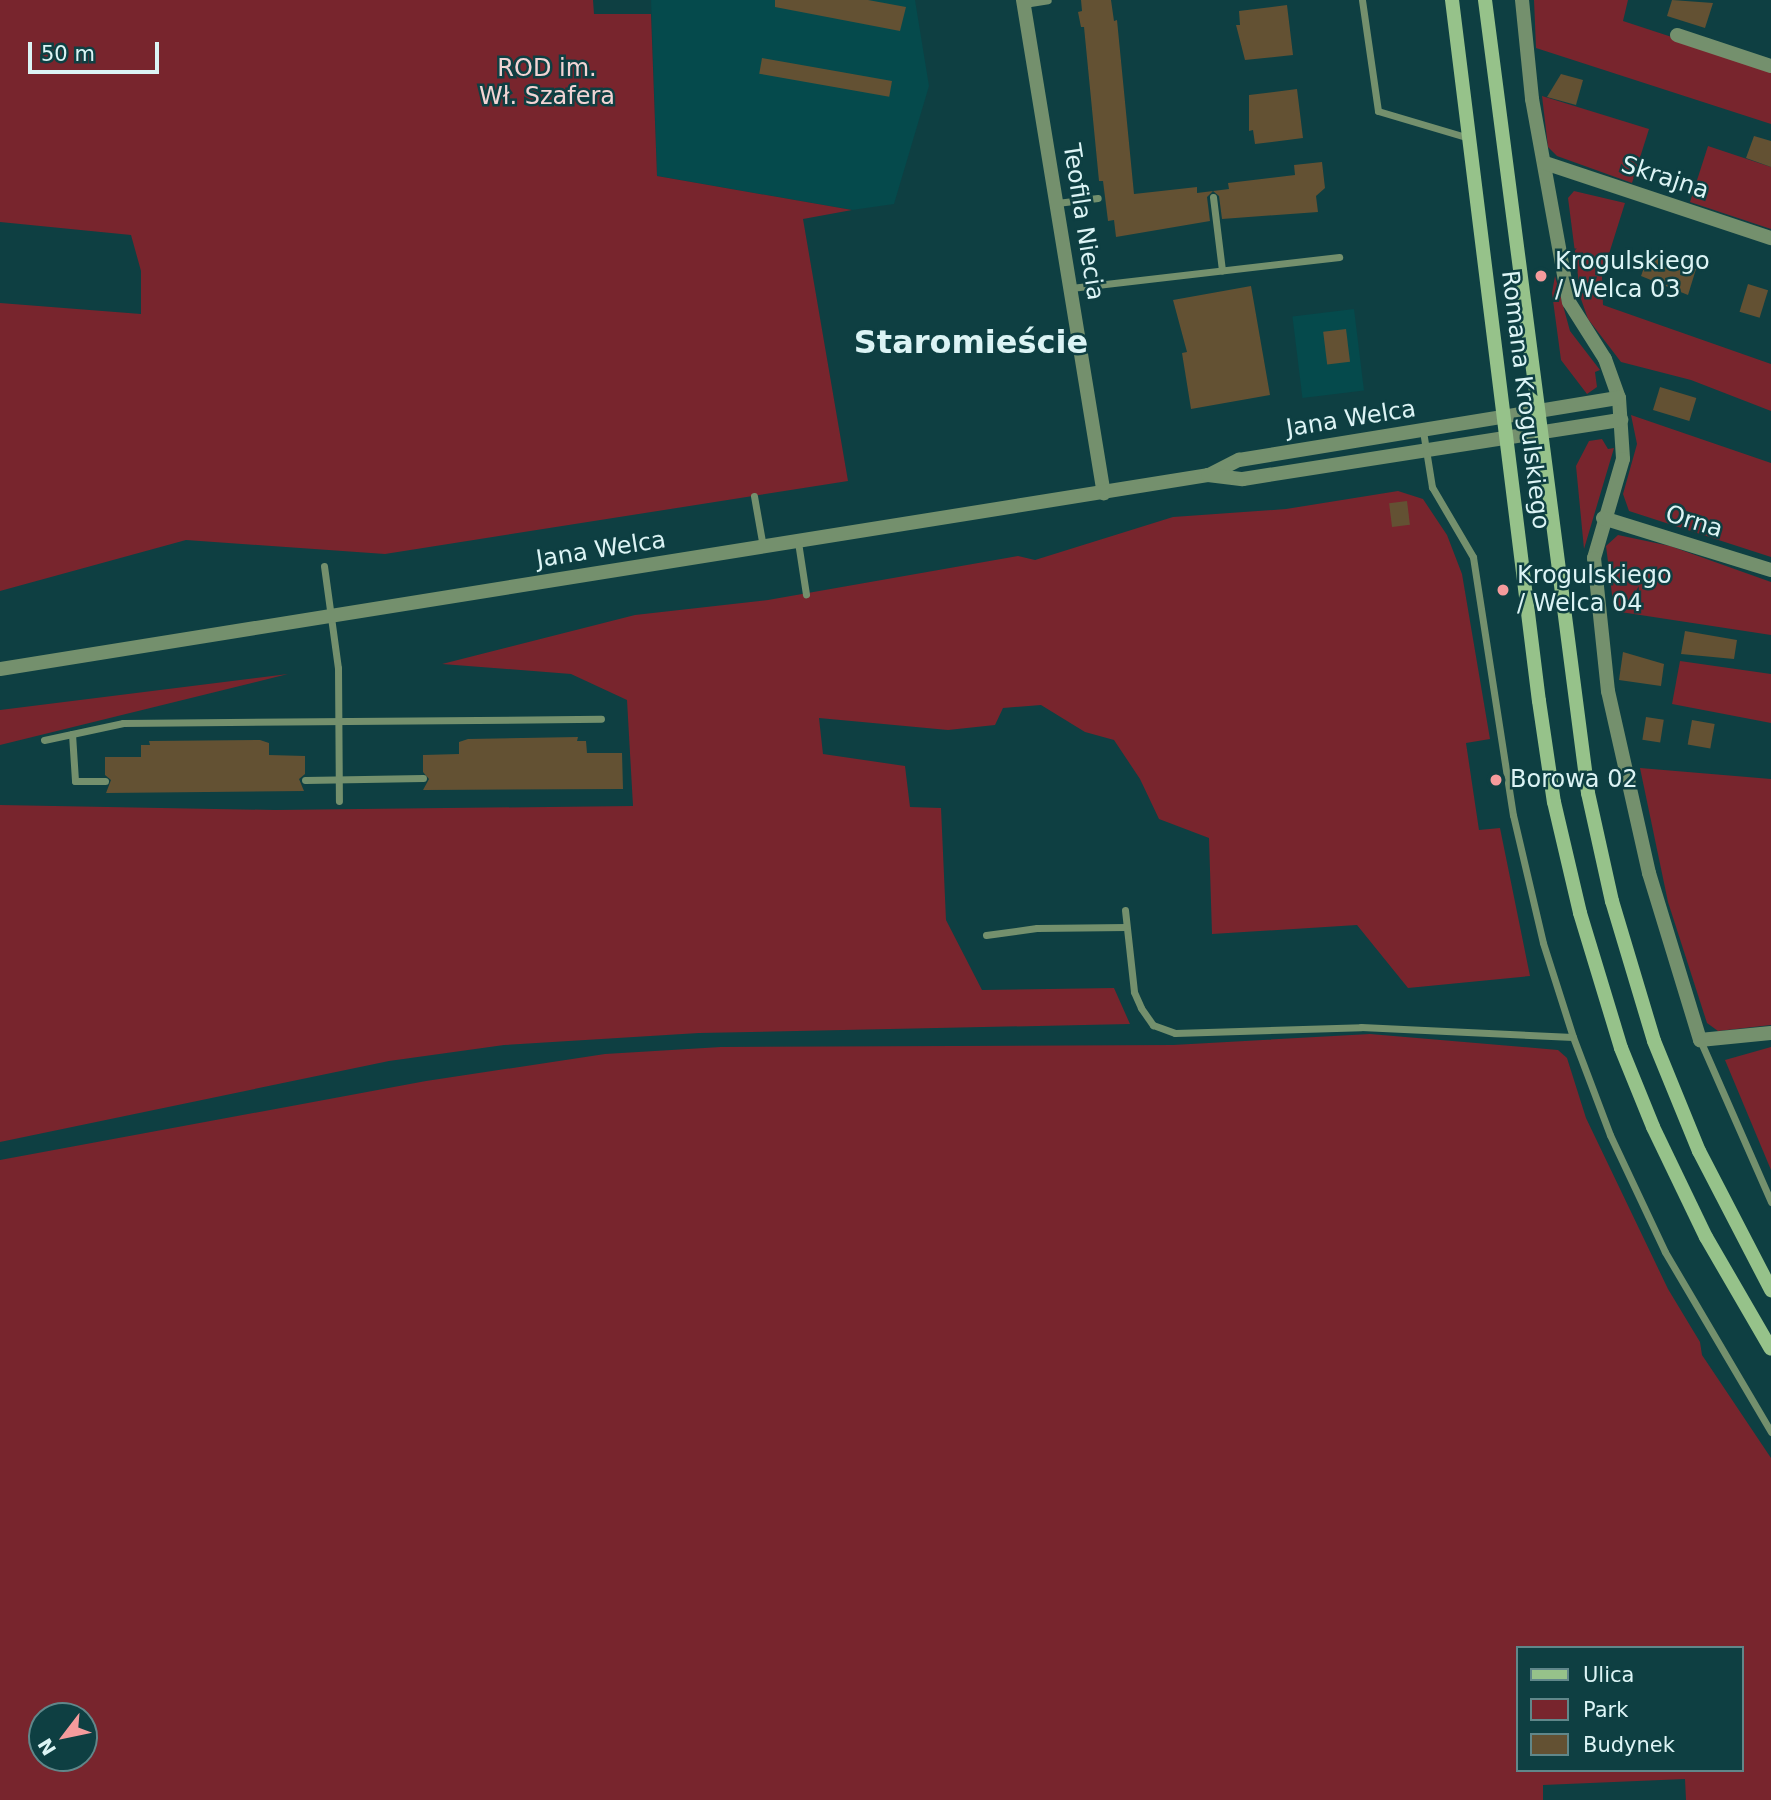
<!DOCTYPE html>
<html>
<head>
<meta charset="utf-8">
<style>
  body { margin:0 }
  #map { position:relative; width:1771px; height:1800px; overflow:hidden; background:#0e3f42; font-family:"DejaVu Sans",sans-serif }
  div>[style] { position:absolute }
  .built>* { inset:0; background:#054a4c; transform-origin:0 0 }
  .green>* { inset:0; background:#78252d }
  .building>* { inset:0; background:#635133; transform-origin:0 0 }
  .service>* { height:7px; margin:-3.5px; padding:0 3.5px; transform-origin:3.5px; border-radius:3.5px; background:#74906d }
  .minor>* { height:14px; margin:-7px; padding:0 7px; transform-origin:7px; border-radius:7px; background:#74906d }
  .secondary>* { height:14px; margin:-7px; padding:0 7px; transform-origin:7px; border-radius:7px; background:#96c28a }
  .dots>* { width:19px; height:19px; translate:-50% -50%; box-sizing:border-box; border:4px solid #0e3f42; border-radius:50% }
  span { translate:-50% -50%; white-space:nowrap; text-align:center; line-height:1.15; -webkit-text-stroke:5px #0e3f42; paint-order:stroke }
  .park-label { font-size:24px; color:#f2d4d4 }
  .street-label { font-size:24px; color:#dcf4f5 }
  .poi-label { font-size:24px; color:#dcf4f5 }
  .left { translate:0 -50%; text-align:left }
  .district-label { font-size:32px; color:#dcf4f5; font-weight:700 }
  .legend { position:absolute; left:1516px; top:1646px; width:228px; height:126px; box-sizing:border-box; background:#0e3f42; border:2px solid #60878a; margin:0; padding:9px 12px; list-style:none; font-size:21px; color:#dcf4f5 }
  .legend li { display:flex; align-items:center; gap:14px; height:35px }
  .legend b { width:35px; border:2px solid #60878a }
  .north { position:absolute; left:28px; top:1702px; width:70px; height:70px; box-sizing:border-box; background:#0e3f42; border:2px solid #60878a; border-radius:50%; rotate:238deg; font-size:19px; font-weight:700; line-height:28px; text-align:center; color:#dcf4f5 }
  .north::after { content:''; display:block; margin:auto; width:24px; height:32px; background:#f59b9c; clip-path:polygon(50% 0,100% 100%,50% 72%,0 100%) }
  .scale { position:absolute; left:28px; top:42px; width:131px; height:32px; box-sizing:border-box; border:4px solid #dcf4f5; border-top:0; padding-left:9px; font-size:21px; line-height:24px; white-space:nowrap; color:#dcf4f5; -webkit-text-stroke:5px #0e3f42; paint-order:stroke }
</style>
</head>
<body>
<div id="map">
  <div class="built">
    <div style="clip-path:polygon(651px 0,915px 0,929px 86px,894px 204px,852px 210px,657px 176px)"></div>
    <div style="left:1354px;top:309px;width:82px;height:62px;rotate:83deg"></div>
  </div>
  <div class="green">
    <div style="clip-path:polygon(0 0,593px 0,594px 14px,651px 14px,657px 176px,852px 210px,803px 219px,848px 481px,385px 554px,186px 540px,0 591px,0 303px,141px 314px,141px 271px,131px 235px,0 222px)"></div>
    <div style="clip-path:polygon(1534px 0,1628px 0,1623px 21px,1748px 62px,1771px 62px,1771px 124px,1536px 48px)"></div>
    <div style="clip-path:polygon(1542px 96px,1649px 129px,1632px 183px,1557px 156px,1548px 147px)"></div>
    <div style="clip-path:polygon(1708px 146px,1771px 167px,1771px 229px,1690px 202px)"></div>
    <div style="clip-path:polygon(1574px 191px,1625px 203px,1602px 276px,1603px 305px,1771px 364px,1771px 411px,1691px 380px,1621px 362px,1588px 319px,1581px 299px,1568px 198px)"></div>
    <div style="clip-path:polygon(1555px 276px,1570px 331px,1600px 370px,1595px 372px,1597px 387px,1587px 394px,1561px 360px,1552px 293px)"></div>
    <div style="clip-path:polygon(1631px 415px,1771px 463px,1771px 557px,1629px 511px,1623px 494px,1637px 444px)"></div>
    <div style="clip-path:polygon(1602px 439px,1608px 449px,1614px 448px,1584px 549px,1576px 466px,1589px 441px)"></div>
    <div style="clip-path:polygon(1398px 491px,1423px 499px,1447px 535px,1462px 574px,1490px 739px,1466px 743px,1479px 830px,1500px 828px,1530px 976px,1408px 988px,1357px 925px,1212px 934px,1209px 838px,1159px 819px,1140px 779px,1114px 740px,1085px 732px,1041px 705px,1003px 708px,995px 725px,948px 730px,819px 718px,823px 754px,905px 766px,910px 807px,941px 808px,946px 920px,982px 990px,1114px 988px,1130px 1024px,699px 1033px,504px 1045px,389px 1061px,0 1142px,0 805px,275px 810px,633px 806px,627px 700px,571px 674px,442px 664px,635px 615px,768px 600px,1018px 556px,1035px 560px,1173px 517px,1286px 509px)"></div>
    <div style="clip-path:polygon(1618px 535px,1670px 546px,1771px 582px,1771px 635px,1614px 611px,1606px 546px)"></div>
    <div style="clip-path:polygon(1680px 661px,1771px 674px,1771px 723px,1672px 704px)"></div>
    <div style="clip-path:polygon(288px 674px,0 745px,0 710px)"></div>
    <div style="clip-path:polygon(1640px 768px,1771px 779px,1771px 1025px,1718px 1031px,1707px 1023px,1668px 902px)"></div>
    <div style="clip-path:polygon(evenodd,1370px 1034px,1558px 1050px,1567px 1058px,1586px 1118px,1668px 1289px,1700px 1342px,1702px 1355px,1771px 1458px,1771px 1800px,1686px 1800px,1685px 1779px,1543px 1785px,1543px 1800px,0 1800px,0 1160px,426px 1081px,605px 1054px,721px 1047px,1173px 1045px,1370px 1034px,1517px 1648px,1741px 1648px,1741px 1770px,1517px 1770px,1517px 1648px,1370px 1034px,84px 1716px,84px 1758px,42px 1758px,42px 1716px,84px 1716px)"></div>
    <div style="clip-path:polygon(1771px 1047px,1771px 1170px,1725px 1060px)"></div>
  </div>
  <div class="building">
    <div style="clip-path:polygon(775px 0,868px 0,906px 7px,900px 31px,775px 7px)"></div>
    <div style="clip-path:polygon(1081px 0,1111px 0,1114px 21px,1117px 20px,1134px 194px,1197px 187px,1197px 193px,1229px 189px,1228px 183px,1295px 175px,1294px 165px,1322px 162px,1325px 188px,1316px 196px,1318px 212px,1222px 219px,1219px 196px,1213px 191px,1207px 197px,1210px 221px,1116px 237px,1114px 220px,1108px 221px,1103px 181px,1099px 181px,1084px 27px,1081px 27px,1078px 12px,1082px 11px)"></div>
    <div style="clip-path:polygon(1672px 0,1713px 3px,1705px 28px,1667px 16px)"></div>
    <div style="clip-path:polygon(1287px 5px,1293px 55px,1245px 60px,1236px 25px,1240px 25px,1239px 11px)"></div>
    <div style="left:762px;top:58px;width:132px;height:16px;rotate:10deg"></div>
    <div style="clip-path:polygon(1561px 74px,1583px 80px,1576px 105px,1547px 97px)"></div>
    <div style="clip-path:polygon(1297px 89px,1303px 138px,1255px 144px,1253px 130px,1249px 131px,1249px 95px)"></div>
    <div style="clip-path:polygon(1754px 136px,1771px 141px,1771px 167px,1746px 158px)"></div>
    <div style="clip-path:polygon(1649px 254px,1696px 269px,1688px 295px,1641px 276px)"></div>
    <div style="left:1748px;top:284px;width:21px;height:29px;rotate:17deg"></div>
    <div style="clip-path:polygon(1251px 286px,1270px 395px,1191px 409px,1182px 353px,1187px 352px,1173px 300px)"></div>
    <div style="left:1346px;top:329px;width:33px;height:23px;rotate:83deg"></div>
    <div style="left:1660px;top:387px;width:38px;height:24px;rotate:17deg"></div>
    <div style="left:1407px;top:501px;width:24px;height:18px;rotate:83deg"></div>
    <div style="clip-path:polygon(1685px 631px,1737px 640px,1734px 659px,1681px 654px)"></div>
    <div style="clip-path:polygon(1623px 652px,1664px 664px,1661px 686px,1619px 680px)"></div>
    <div style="left:1646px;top:717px;width:18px;height:23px;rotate:9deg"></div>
    <div style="left:1692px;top:720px;width:23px;height:25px;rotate:10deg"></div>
    <div style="clip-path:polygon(578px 737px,577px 741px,586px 741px,587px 753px,622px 753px,623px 789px,423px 790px,429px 779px,423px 772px,423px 755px,459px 754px,459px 742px,468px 739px)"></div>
    <div style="clip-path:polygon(260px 740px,269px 743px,269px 755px,305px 756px,305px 774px,299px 779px,304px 791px,106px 793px,111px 780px,105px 775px,105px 757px,141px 757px,141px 745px,150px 745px,149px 741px)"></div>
  </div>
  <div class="service">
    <div style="left:1362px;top:0;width:112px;rotate:81.8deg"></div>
    <div style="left:1378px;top:111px;width:95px;rotate:16.5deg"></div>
    <div style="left:1024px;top:4px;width:24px;rotate:-9deg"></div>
    <div style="left:1213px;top:197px;width:74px;rotate:83deg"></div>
    <div style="left:1057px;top:203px;width:41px;rotate:-7deg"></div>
    <div style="left:1071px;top:288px;width:270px;rotate:-6.6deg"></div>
    <div style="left:1423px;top:431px;width:57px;rotate:80.9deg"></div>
    <div style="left:1432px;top:487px;width:81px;rotate:59.6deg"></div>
    <div style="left:1473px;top:557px;width:261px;rotate:81.2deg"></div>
    <div style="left:1513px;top:815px;width:131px;rotate:76.8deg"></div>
    <div style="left:1543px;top:943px;width:99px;rotate:72.3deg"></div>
    <div style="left:1573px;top:1037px;width:105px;rotate:69.3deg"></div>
    <div style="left:1610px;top:1135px;width:129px;rotate:64.8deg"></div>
    <div style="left:1665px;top:1252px;width:209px;rotate:59.5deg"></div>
    <div style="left:754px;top:496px;width:52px;rotate:80deg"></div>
    <div style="left:798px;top:542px;width:53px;rotate:81.3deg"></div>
    <div style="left:324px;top:566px;width:103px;rotate:82.2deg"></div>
    <div style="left:338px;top:668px;width:133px;rotate:89.6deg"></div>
    <div style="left:72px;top:734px;width:47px;rotate:86.3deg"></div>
    <div style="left:75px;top:781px;width:30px"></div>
    <div style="left:44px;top:740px;width:81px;rotate:-12.1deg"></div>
    <div style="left:123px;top:723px;width:478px;rotate:-0.5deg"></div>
    <div style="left:305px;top:780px;width:118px;rotate:-1deg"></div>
    <div style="left:1125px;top:910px;width:82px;rotate:83.7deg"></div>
    <div style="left:1134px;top:992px;width:17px;rotate:66deg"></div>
    <div style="left:1141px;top:1008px;width:21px;rotate:55deg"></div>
    <div style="left:1153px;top:1025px;width:23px;rotate:20deg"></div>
    <div style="left:1175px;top:1033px;width:186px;rotate:-1.8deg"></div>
    <div style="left:1361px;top:1027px;width:212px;rotate:2.7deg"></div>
    <div style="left:986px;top:935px;width:51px;rotate:-7.8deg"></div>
    <div style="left:1037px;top:928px;width:89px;rotate:-0.6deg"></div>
    <div style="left:1700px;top:1040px;width:177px;rotate:66.3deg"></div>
  </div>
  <div class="minor">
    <div style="left:1023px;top:0;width:500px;rotate:80.7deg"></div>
    <div style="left:1522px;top:0;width:100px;rotate:84.2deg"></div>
    <div style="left:1532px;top:99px;width:206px;rotate:79.7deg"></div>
    <div style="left:1569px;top:302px;width:67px;rotate:57.7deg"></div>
    <div style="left:1605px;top:359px;width:41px;rotate:70.3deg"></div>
    <div style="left:1619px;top:398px;width:61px;rotate:86.2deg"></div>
    <div style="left:1623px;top:459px;width:103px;rotate:106.3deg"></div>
    <div style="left:1594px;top:558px;width:134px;rotate:84deg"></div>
    <div style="left:1608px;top:691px;width:187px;rotate:77.3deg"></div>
    <div style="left:1649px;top:873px;width:175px;rotate:73deg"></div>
    <div style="left:1700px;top:1040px;width:71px;rotate:-5.6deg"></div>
    <div style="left:1677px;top:35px;width:99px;rotate:18.3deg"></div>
    <div style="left:1545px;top:163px;width:238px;rotate:18.4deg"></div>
    <div style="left:1209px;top:475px;width:34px;rotate:-27deg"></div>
    <div style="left:1239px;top:460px;width:385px;rotate:-9.3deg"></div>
    <div style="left:1603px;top:518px;width:176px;rotate:17.2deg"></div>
    <div style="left:0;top:669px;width:1223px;rotate:-9.12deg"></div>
    <div style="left:1208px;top:475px;width:35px;rotate:7deg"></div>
    <div style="left:1243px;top:479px;width:383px;rotate:-8.9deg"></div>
  </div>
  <div class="secondary">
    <div style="left:1452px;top:0;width:706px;rotate:82.93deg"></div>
    <div style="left:1539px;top:701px;width:102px;rotate:81.6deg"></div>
    <div style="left:1554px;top:802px;width:114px;rotate:76.8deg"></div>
    <div style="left:1580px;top:913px;width:141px;rotate:73.1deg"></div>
    <div style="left:1621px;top:1048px;width:85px;rotate:67.9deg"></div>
    <div style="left:1653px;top:1127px;width:122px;rotate:64.3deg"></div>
    <div style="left:1706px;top:1237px;width:129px;rotate:59.9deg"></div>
    <div style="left:1485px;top:0;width:800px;rotate:82.6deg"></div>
    <div style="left:1588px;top:793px;width:111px;rotate:77.5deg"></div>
    <div style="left:1612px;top:901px;width:146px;rotate:73.3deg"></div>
    <div style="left:1654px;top:1041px;width:119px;rotate:67.8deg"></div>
    <div style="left:1699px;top:1151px;width:157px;rotate:62.6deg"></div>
  </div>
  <div class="dots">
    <div style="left:1541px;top:276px;background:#f59b9c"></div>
    <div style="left:1503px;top:590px;background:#f59b9c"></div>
    <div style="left:1496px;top:780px;background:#f59b9c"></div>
  </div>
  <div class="park-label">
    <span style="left:547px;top:83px">ROD im.<br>Wł. Szafera</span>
  </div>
  <div class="street-label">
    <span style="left:1665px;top:178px;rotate:18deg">Skrajna</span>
    <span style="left:1083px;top:222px;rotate:81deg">Teofila Niecia</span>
    <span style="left:1525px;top:400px;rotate:83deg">Romana Krogulskiego</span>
    <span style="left:1351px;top:419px;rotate:-9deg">Jana Welca</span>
    <span style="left:1694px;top:522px;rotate:17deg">Orna</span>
    <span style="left:601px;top:550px;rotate:-9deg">Jana Welca</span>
  </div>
  <div class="poi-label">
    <span class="left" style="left:1555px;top:276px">Krogulskiego<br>/ Welca 03</span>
    <span class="left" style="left:1517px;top:590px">Krogulskiego<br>/ Welca 04</span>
    <span class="left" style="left:1510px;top:780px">Borowa 02</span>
  </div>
  <div class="district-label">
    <span style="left:971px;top:342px">Staromieście</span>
  </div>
  <ul class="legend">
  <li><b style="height:9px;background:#96c28a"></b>Ulica</li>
  <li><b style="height:19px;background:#78252d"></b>Park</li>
  <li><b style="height:19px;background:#635133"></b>Budynek</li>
  </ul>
  <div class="north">N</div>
  <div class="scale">50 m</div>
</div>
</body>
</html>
